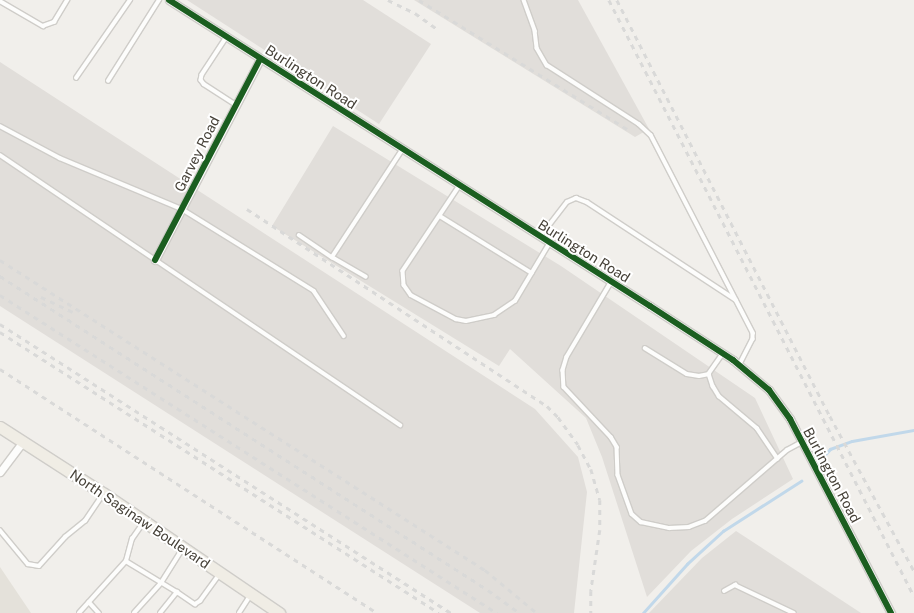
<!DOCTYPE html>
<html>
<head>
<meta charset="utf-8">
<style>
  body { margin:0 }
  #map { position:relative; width:914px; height:613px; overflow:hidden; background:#f1efeb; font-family:"Public Sans",sans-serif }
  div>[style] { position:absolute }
  .residential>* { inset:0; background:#e4e1da }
  .industrial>* { inset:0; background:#e1deda }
  .stream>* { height:2.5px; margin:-1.25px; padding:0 1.25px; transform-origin:1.25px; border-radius:1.25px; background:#c1d8ea }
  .roads { filter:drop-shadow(1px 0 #cfcdc9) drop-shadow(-1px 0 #cfcdc9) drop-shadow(0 1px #cfcdc9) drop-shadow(0 -1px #cfcdc9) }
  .lane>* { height:3.5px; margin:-1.75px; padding:0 1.75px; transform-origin:1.75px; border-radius:1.75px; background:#fdfdfc }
  .street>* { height:7px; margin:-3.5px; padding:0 3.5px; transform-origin:3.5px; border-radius:3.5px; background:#fdfdfc }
  .primary>* { height:11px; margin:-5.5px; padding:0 5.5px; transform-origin:5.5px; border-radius:5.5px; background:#f0ede5 }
  .rail>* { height:2.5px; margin-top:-1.25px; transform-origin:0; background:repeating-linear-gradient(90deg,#d9d9d8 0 5px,transparent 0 10px) }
  .cycleway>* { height:6px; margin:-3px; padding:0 3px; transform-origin:3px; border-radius:3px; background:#1b5e20 }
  span { translate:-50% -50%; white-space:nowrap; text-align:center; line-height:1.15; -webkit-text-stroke:4px #fff; paint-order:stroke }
  .street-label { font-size:14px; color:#464138 }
</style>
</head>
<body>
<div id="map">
  <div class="residential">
    <div style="clip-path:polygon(0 567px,31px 613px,0 613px)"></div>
  </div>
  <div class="industrial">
    <div style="clip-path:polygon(187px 0,363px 0,431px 44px,379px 124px)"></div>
    <div style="clip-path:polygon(414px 0,578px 0,649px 129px,635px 137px)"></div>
    <div style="clip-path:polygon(0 62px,535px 409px,578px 457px,587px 492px,574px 613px,480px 613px,0 306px)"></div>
    <div style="clip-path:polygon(333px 126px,561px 266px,755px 398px,793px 479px,732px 519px,691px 551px,647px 597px,602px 457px,586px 418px,510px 349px,499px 366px,272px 226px)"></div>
    <div style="clip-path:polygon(736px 531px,861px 613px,649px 613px,702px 558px)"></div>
  </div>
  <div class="stream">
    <div style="left:819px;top:461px;width:16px;rotate:-47deg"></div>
    <div style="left:830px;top:449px;width:23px;rotate:-20deg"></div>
    <div style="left:852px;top:441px;width:63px;rotate:-10.1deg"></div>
    <div style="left:643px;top:613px;width:66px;rotate:-48.1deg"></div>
    <div style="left:687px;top:564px;width:49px;rotate:-42.5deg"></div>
    <div style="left:723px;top:531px;width:93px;rotate:-32.7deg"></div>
  </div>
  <div class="roads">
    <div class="lane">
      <div style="left:524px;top:0;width:33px;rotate:70deg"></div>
      <div style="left:535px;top:31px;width:17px;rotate:83deg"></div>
      <div style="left:537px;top:48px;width:20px;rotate:60deg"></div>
      <div style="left:547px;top:65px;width:109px;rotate:32.7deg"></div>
      <div style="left:639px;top:124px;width:16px;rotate:43deg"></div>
      <div style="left:651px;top:135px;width:223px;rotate:62.7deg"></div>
      <div style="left:753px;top:333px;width:6px;rotate:90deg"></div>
      <div style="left:753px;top:339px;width:29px;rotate:117deg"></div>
      <div style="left:0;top:1px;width:50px;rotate:30.2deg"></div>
      <div style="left:43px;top:26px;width:12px;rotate:-20deg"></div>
      <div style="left:54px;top:22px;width:26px;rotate:-59deg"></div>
      <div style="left:227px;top:37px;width:45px;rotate:123.3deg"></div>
      <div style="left:202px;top:75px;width:5px;rotate:101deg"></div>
      <div style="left:201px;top:80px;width:5px;rotate:53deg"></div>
      <div style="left:204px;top:84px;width:38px;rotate:33deg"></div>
      <div style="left:76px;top:78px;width:95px;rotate:-55.3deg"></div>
      <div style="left:108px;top:81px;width:96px;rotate:-57.8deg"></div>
      <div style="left:0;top:126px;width:68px;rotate:28.1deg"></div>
      <div style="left:60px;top:158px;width:132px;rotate:22.7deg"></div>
      <div style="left:182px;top:209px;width:155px;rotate:31.8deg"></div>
      <div style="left:314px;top:291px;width:54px;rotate:56.3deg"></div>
      <div style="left:0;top:155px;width:483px;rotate:34deg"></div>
      <div style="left:459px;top:187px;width:101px;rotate:123.7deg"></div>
      <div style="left:403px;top:271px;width:14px;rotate:86deg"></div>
      <div style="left:404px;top:285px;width:12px;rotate:55deg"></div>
      <div style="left:411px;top:295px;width:51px;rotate:28.1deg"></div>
      <div style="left:456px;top:319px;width:10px;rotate:11deg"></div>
      <div style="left:466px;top:321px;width:29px;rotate:-12deg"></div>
      <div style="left:494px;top:315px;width:25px;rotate:-34deg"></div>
      <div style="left:515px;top:301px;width:66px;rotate:-59.2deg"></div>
      <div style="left:440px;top:216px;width:108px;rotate:31.8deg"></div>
      <div style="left:299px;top:235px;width:40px;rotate:34deg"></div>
      <div style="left:332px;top:257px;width:128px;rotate:-56.8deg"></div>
      <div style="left:540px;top:237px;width:44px;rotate:-52.4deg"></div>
      <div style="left:567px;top:202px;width:10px;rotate:-24deg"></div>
      <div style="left:576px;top:198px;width:12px;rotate:20deg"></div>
      <div style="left:587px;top:202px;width:178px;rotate:33.3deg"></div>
      <div style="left:332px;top:257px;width:39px;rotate:30deg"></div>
      <div style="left:611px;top:283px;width:86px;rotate:120.7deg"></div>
      <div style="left:567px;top:357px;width:14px;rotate:107deg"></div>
      <div style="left:563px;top:370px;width:17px;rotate:87deg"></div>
      <div style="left:564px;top:387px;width:69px;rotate:46.8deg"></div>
      <div style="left:611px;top:437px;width:12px;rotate:59deg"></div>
      <div style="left:617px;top:447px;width:28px;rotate:88deg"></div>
      <div style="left:618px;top:475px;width:41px;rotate:70.3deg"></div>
      <div style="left:632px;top:514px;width:12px;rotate:42deg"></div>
      <div style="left:641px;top:522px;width:29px;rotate:12deg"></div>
      <div style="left:669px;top:528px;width:20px;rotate:-3deg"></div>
      <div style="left:689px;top:527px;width:17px;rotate:-21deg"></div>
      <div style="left:705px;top:521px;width:108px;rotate:-40.9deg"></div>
      <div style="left:787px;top:450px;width:17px;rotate:-28deg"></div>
      <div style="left:645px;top:348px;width:49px;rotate:31.8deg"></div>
      <div style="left:687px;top:374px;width:12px;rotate:9deg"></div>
      <div style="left:699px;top:376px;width:10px;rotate:-11deg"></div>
      <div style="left:723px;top:354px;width:24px;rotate:125deg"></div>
      <div style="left:709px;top:374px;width:13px;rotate:72deg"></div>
      <div style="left:713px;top:386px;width:12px;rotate:59deg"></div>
      <div style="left:719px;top:396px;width:50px;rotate:40.1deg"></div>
      <div style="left:757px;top:428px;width:37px;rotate:56deg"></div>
      <div style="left:0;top:530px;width:44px;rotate:50.5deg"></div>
      <div style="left:28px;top:564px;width:11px;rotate:10deg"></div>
      <div style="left:39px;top:566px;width:39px;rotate:-48deg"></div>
      <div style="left:65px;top:537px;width:26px;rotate:-39deg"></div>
      <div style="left:85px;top:521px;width:30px;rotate:-56deg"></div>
      <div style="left:126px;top:561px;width:60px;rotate:31.3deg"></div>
      <div style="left:724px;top:591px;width:13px;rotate:-29deg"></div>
      <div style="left:735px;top:585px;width:65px;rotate:25.4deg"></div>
      <div style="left:89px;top:602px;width:15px;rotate:48deg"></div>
      <div style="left:79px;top:613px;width:70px;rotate:-47.9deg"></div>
      <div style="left:126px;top:561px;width:23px;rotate:-75deg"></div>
      <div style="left:132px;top:539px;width:19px;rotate:-55deg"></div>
      <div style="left:134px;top:613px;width:40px;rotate:-48deg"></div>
      <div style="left:161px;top:583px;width:41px;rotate:-57.8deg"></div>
      <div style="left:160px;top:613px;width:27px;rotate:-51deg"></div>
      <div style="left:177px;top:592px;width:22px;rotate:34deg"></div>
      <div style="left:195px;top:604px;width:6px;rotate:-31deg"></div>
      <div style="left:200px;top:601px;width:32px;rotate:-54deg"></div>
      <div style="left:239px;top:613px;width:20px;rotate:-57deg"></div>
    </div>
    <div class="street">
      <div style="left:169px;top:0;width:570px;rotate:32.46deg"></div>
      <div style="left:650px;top:306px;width:99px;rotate:33deg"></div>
      <div style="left:733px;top:360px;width:47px;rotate:39.8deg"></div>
      <div style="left:769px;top:390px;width:36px;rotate:54deg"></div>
      <div style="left:790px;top:419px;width:219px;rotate:62.5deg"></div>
      <div style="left:155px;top:260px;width:227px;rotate:-62.4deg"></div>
      <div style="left:0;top:472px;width:38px;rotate:-53deg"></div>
    </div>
    <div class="primary">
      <div style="left:0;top:427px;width:124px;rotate:32.8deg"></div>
      <div style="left:104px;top:494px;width:212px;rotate:34.2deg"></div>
    </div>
  </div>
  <div class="rail">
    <div style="left:388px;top:0;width:30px;rotate:26deg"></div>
    <div style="left:415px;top:13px;width:27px;rotate:36deg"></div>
    <div style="left:419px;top:0;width:245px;rotate:31.8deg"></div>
    <div style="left:609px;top:0;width:670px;rotate:62.9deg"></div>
    <div style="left:617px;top:0;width:467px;rotate:62.9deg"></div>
    <div style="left:830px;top:416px;width:176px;rotate:61.5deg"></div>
    <div style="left:247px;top:209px;width:359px;rotate:33.3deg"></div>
    <div style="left:547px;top:406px;width:16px;rotate:45deg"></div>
    <div style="left:558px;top:417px;width:34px;rotate:54deg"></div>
    <div style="left:578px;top:445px;width:27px;rotate:62deg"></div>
    <div style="left:591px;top:469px;width:32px;rotate:74deg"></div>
    <div style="left:600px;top:500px;width:30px;rotate:90deg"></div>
    <div style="left:600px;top:530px;width:62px;rotate:98.4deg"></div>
    <div style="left:591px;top:591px;width:22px;rotate:90deg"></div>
    <div style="left:0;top:260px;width:576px;rotate:32.59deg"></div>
    <div style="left:485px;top:570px;width:67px;rotate:39.6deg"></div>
    <div style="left:0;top:276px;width:580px;rotate:32.76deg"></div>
    <div style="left:488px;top:590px;width:39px;rotate:36deg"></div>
    <div style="left:0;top:295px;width:590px;rotate:32.61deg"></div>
    <div style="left:41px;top:297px;width:35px;rotate:25deg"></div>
    <div style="left:0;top:324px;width:536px;rotate:32.65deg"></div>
    <div style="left:0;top:332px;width:521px;rotate:32.62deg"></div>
    <div style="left:0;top:369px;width:449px;rotate:32.9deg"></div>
  </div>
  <div class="cycleway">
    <div style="left:169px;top:0;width:570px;rotate:32.46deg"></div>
    <div style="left:650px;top:306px;width:99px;rotate:33deg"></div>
    <div style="left:733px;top:360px;width:47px;rotate:39.8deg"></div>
    <div style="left:769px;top:390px;width:36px;rotate:54deg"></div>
    <div style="left:790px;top:419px;width:219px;rotate:62.5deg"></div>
    <div style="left:155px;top:260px;width:227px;rotate:-62.4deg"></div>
  </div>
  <div class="street-label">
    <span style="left:311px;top:77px;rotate:33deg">Burlington Road</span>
    <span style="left:197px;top:154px;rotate:-63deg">Garvey Road</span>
    <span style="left:584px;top:251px;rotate:32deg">Burlington Road</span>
    <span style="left:832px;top:475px;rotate:62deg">Burlington Road</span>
    <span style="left:140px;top:519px;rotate:34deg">North Saginaw Boulevard</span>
  </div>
</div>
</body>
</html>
